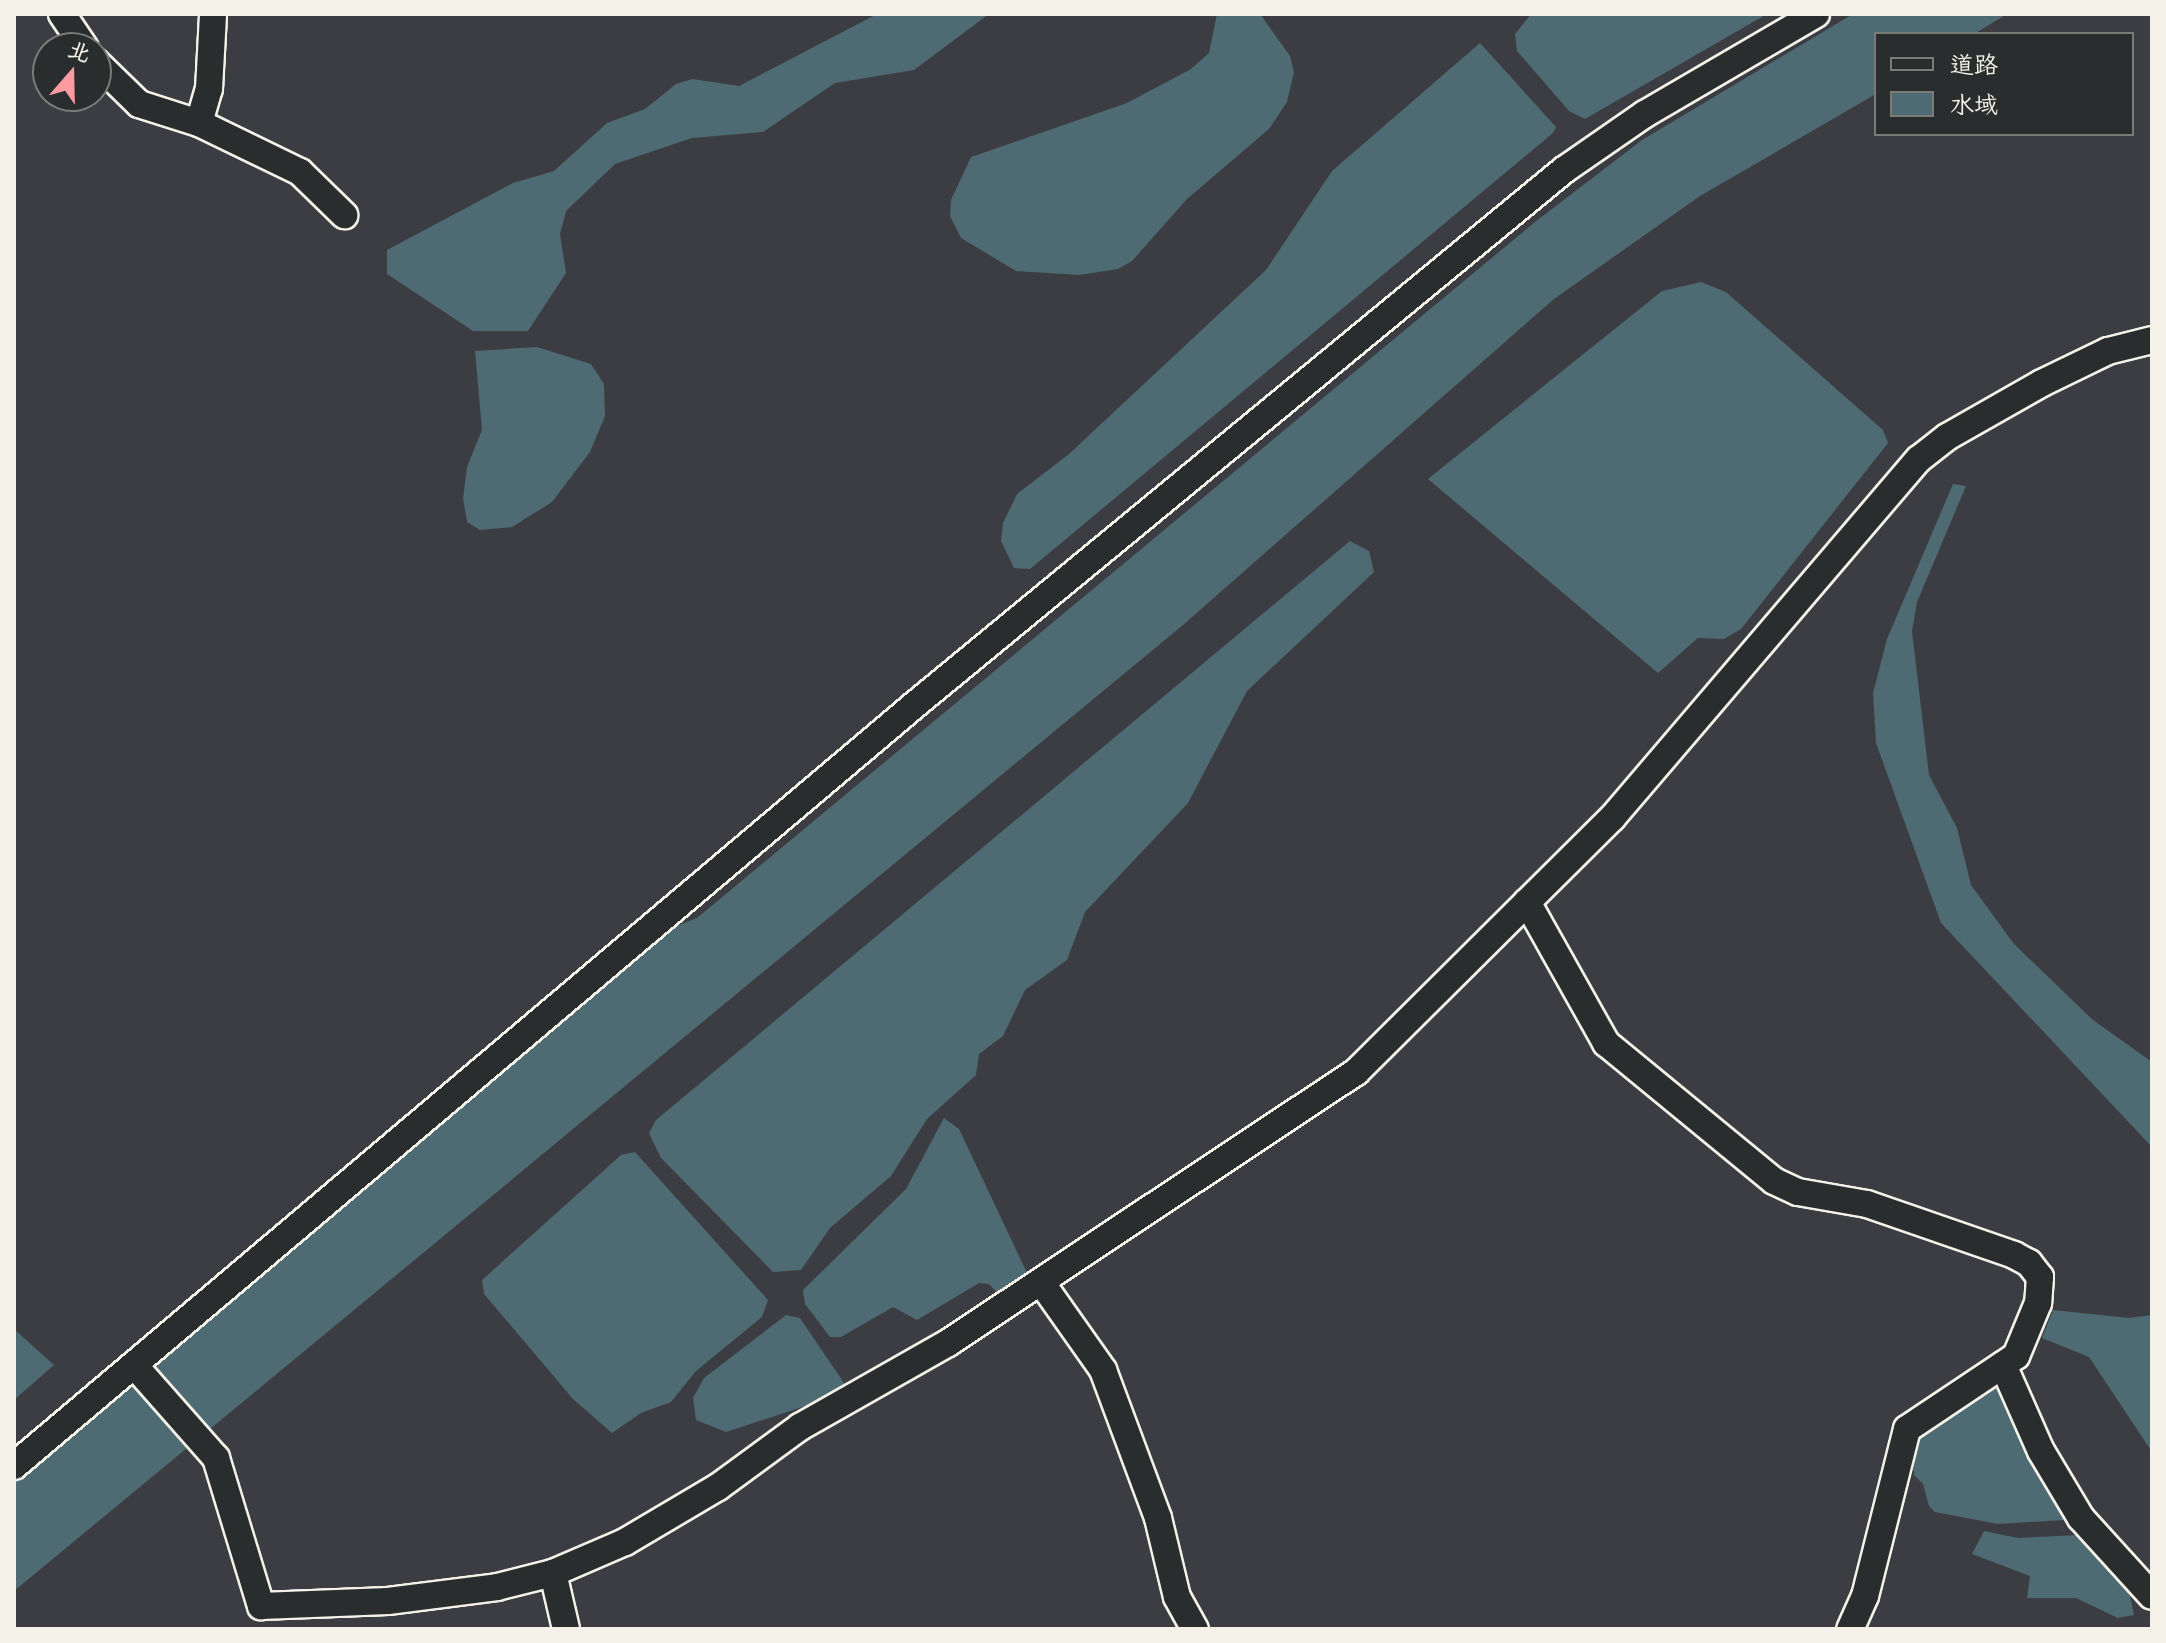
<!DOCTYPE html>
<html>
<head>
<meta charset="utf-8">
<style>
  body { margin:0 }
  #map { position:relative; width:2166px; height:1643px; overflow:hidden; background:#3c3d43; font-family:Delius,"LXGW WenKai TC",sans-serif }
  div>[style] { position:absolute }
  .water>* { inset:0; background:#4e6a72 }
  .roads { filter:drop-shadow(2px 0 #f4f1e8) drop-shadow(-2px 0 #f4f1e8) drop-shadow(0 2px #f4f1e8) drop-shadow(0 -2px #f4f1e8) }
  .minor>* { height:26px; margin:-13px; padding:0 13px; transform-origin:13px; border-radius:13px; background:#2a2d2e }
  span { translate:-50% -50%; white-space:nowrap; text-align:center; line-height:1.15; -webkit-text-stroke:7px #2a2d2e; paint-order:stroke }
  .frame { position:absolute; inset:0; border:16px solid #f4f1e8; pointer-events:none }
  .legend { position:absolute; left:1874px; top:32px; width:260px; height:104px; box-sizing:border-box; background:#2a2d2e; border:2px solid #7b7b78; margin:0; padding:10px 14px; list-style:none; font-size:24px; color:#f4f1e8 }
  .legend li { display:flex; align-items:center; gap:16px; height:40px }
  .legend b { width:40px; border:2px solid #7b7b78 }
  .north { position:absolute; left:32px; top:32px; width:80px; height:80px; box-sizing:border-box; background:#2a2d2e; border:2px solid #7b7b78; border-radius:50%; rotate:20deg; font-size:22px; font-weight:700; line-height:32px; text-align:center; color:#f4f1e8 }
  .north::after { content:''; display:block; margin:auto; width:28px; height:36px; background:#ff9aa2; clip-path:polygon(50% 0,100% 100%,50% 72%,0 100%) }
</style>
</head>
<body>
<div id="map">
  <div class="water">
    <div style="clip-path:polygon(877px 14px,989px 14px,914px 70px,835px 83px,763px 132px,692px 138px,615px 164px,566px 211px,560px 234px,566px 273px,528px 331px,473px 331px,387px 274px,387px 250px,513px 183px,554px 171px,607px 123px,645px 109px,676px 84px,692px 79px,739px 86px)"></div>
    <div style="clip-path:polygon(1217px 14px,1260px 14px,1290px 56px,1294px 72px,1287px 102px,1269px 129px,1187px 199px,1132px 261px,1118px 269px,1079px 275px,1016px 271px,961px 238px,950px 216px,951px 200px,971px 157px,1127px 103px,1191px 69px,1209px 53px)"></div>
    <div style="clip-path:polygon(1531px 14px,1767px 14px,1585px 119px,1569px 111px,1517px 51px,1515px 34px)"></div>
    <div style="clip-path:polygon(1853px 14px,2007px 14px,1974px 34px,1876px 34px,1876px 94px,1700px 196px,1554px 299px,1183px 625px,14px 1591px,14px 1481px,532px 1041px,671px 928px,697px 918px,1535px 222px,1642px 140px)"></div>
    <div style="clip-path:polygon(1480px 43px,1556px 127px,1553px 133px,1030px 569px,1014px 568px,1001px 541px,1003px 523px,1017px 494px,1069px 454px,1266px 270px,1332px 171px)"></div>
    <div style="clip-path:polygon(1701px 282px,1726px 292px,1883px 430px,1888px 443px,1741px 629px,1724px 639px,1698px 638px,1658px 673px,1428px 479px,1662px 291px)"></div>
    <div style="clip-path:polygon(537px 347px,591px 364px,604px 384px,605px 416px,590px 452px,552px 502px,512px 527px,480px 530px,467px 522px,463px 498px,467px 467px,482px 430px,475px 351px)"></div>
    <div style="clip-path:polygon(1953px 484px,1966px 486px,1917px 602px,1912px 631px,1929px 775px,1957px 828px,1971px 885px,2014px 944px,2093px 1020px,2152px 1062px,2152px 1147px,1941px 923px,1876px 743px,1873px 693px,1887px 639px)"></div>
    <div style="clip-path:polygon(1350px 541px,1369px 551px,1374px 572px,1247px 691px,1188px 803px,1085px 912px,1067px 960px,1025px 990px,1003px 1036px,979px 1054px,976px 1075px,927px 1119px,891px 1176px,830px 1228px,801px 1270px,773px 1272px,661px 1158px,649px 1133px,656px 1120px)"></div>
    <div style="clip-path:polygon(944px 1118px,959px 1129px,1028px 1275px,999px 1295px,989px 1284px,979px 1283px,917px 1320px,893px 1307px,841px 1337px,830px 1337px,805px 1304px,803px 1290px,906px 1189px)"></div>
    <div style="clip-path:polygon(635px 1152px,768px 1300px,762px 1317px,696px 1371px,671px 1402px,641px 1413px,612px 1433px,573px 1399px,484px 1294px,482px 1280px,621px 1155px)"></div>
    <div style="clip-path:polygon(2053px 1310px,2129px 1318px,2152px 1315px,2152px 1452px,2089px 1357px,2042px 1338px)"></div>
    <div style="clip-path:polygon(786px 1315px,800px 1318px,844px 1383px,839px 1395px,726px 1432px,696px 1420px,693px 1398px,704px 1378px)"></div>
    <div style="clip-path:polygon(14px 1329px,54px 1365px,14px 1400px)"></div>
    <div style="clip-path:polygon(1994px 1383px,2003px 1386px,2068px 1517px,2065px 1520px,1998px 1524px,1935px 1512px,1929px 1506px,1923px 1484px,1914px 1475px,1911px 1441px)"></div>
    <div style="clip-path:polygon(1984px 1531px,2018px 1538px,2078px 1535px,2126px 1578px,2134px 1615px,2118px 1618px,2076px 1598px,2027px 1598px,2030px 1576px,1972px 1554px)"></div>
  </div>
  <div class="roads">
    <div class="minor">
      <div style="left:62px;top:14px;width:41px;rotate:55.9deg"></div>
      <div style="left:96px;top:62px;width:60px;rotate:44.3deg"></div>
      <div style="left:139px;top:104px;width:63px;rotate:17.6deg"></div>
      <div style="left:199px;top:123px;width:112px;rotate:25.9deg"></div>
      <div style="left:300px;top:172px;width:62px;rotate:44.3deg"></div>
      <div style="left:199px;top:123px;width:35px;rotate:-74deg"></div>
      <div style="left:209px;top:89px;width:75px;rotate:-86.9deg"></div>
      <div style="left:1527px;top:902px;width:162px;rotate:60.7deg"></div>
      <div style="left:1606px;top:1043px;width:217px;rotate:39.4deg"></div>
      <div style="left:1774px;top:1181px;width:26px;rotate:25deg"></div>
      <div style="left:1798px;top:1192px;width:70px;rotate:9.9deg"></div>
      <div style="left:1867px;top:1204px;width:156px;rotate:19.1deg"></div>
      <div style="left:2014px;top:1255px;width:17px;rotate:28deg"></div>
      <div style="left:2029px;top:1263px;width:18px;rotate:52deg"></div>
      <div style="left:2040px;top:1277px;width:26px;rotate:94deg"></div>
      <div style="left:2038px;top:1303px;width:57px;rotate:112.5deg"></div>
      <div style="left:2016px;top:1356px;width:131px;rotate:146.2deg"></div>
      <div style="left:1907px;top:1429px;width:172px;rotate:104.1deg"></div>
      <div style="left:1865px;top:1596px;width:36px;rotate:114deg"></div>
      <div style="left:1041px;top:1282px;width:108px;rotate:54.8deg"></div>
      <div style="left:1103px;top:1370px;width:158px;rotate:69.6deg"></div>
      <div style="left:1158px;top:1518px;width:81px;rotate:76.5deg"></div>
      <div style="left:1177px;top:1597px;width:37px;rotate:61deg"></div>
      <div style="left:134px;top:1365px;width:124px;rotate:48.6deg"></div>
      <div style="left:216px;top:1458px;width:155px;rotate:73.1deg"></div>
      <div style="left:261px;top:1606px;width:127px;rotate:-2.3deg"></div>
      <div style="left:388px;top:1601px;width:110px;rotate:-7.3deg"></div>
      <div style="left:497px;top:1587px;width:58px;rotate:-14deg"></div>
      <div style="left:553px;top:1573px;width:78px;rotate:-23.3deg"></div>
      <div style="left:625px;top:1542px;width:108px;rotate:-30.6deg"></div>
      <div style="left:718px;top:1487px;width:102px;rotate:-36.2deg"></div>
      <div style="left:800px;top:1427px;width:170px;rotate:-29.6deg"></div>
      <div style="left:948px;top:1343px;width:490px;rotate:-33.6deg"></div>
      <div style="left:1356px;top:1072px;width:361px;rotate:-44.8deg"></div>
      <div style="left:1612px;top:818px;width:472px;rotate:-49.5deg"></div>
      <div style="left:1919px;top:459px;width:36px;rotate:-38deg"></div>
      <div style="left:1947px;top:437px;width:109px;rotate:-29.6deg"></div>
      <div style="left:2042px;top:383px;width:73px;rotate:-25.9deg"></div>
      <div style="left:2108px;top:351px;width:45px;rotate:-14deg"></div>
      <div style="left:2003px;top:1365px;width:94px;rotate:66.2deg"></div>
      <div style="left:2041px;top:1451px;width:78px;rotate:59.2deg"></div>
      <div style="left:2081px;top:1518px;width:105px;rotate:47.7deg"></div>
      <div style="left:14px;top:1466px;width:1176px;rotate:-40.2deg"></div>
      <div style="left:912px;top:707px;width:845px;rotate:-39.48deg"></div>
      <div style="left:1564px;top:170px;width:98px;rotate:-34.7deg"></div>
      <div style="left:1645px;top:114px;width:198px;rotate:-30.3deg"></div>
      <div style="left:553px;top:1573px;width:57px;rotate:76.9deg"></div>
    </div>
  </div>
  <div class="frame"></div>
  <ul class="legend">
  <li><b style="height:10px;background:#2a2d2e"></b>道路</li>
  <li><b style="height:22px;background:#4e6a72"></b>水域</li>
  </ul>
  <div class="north">北</div>
</div>
</body>
</html>
